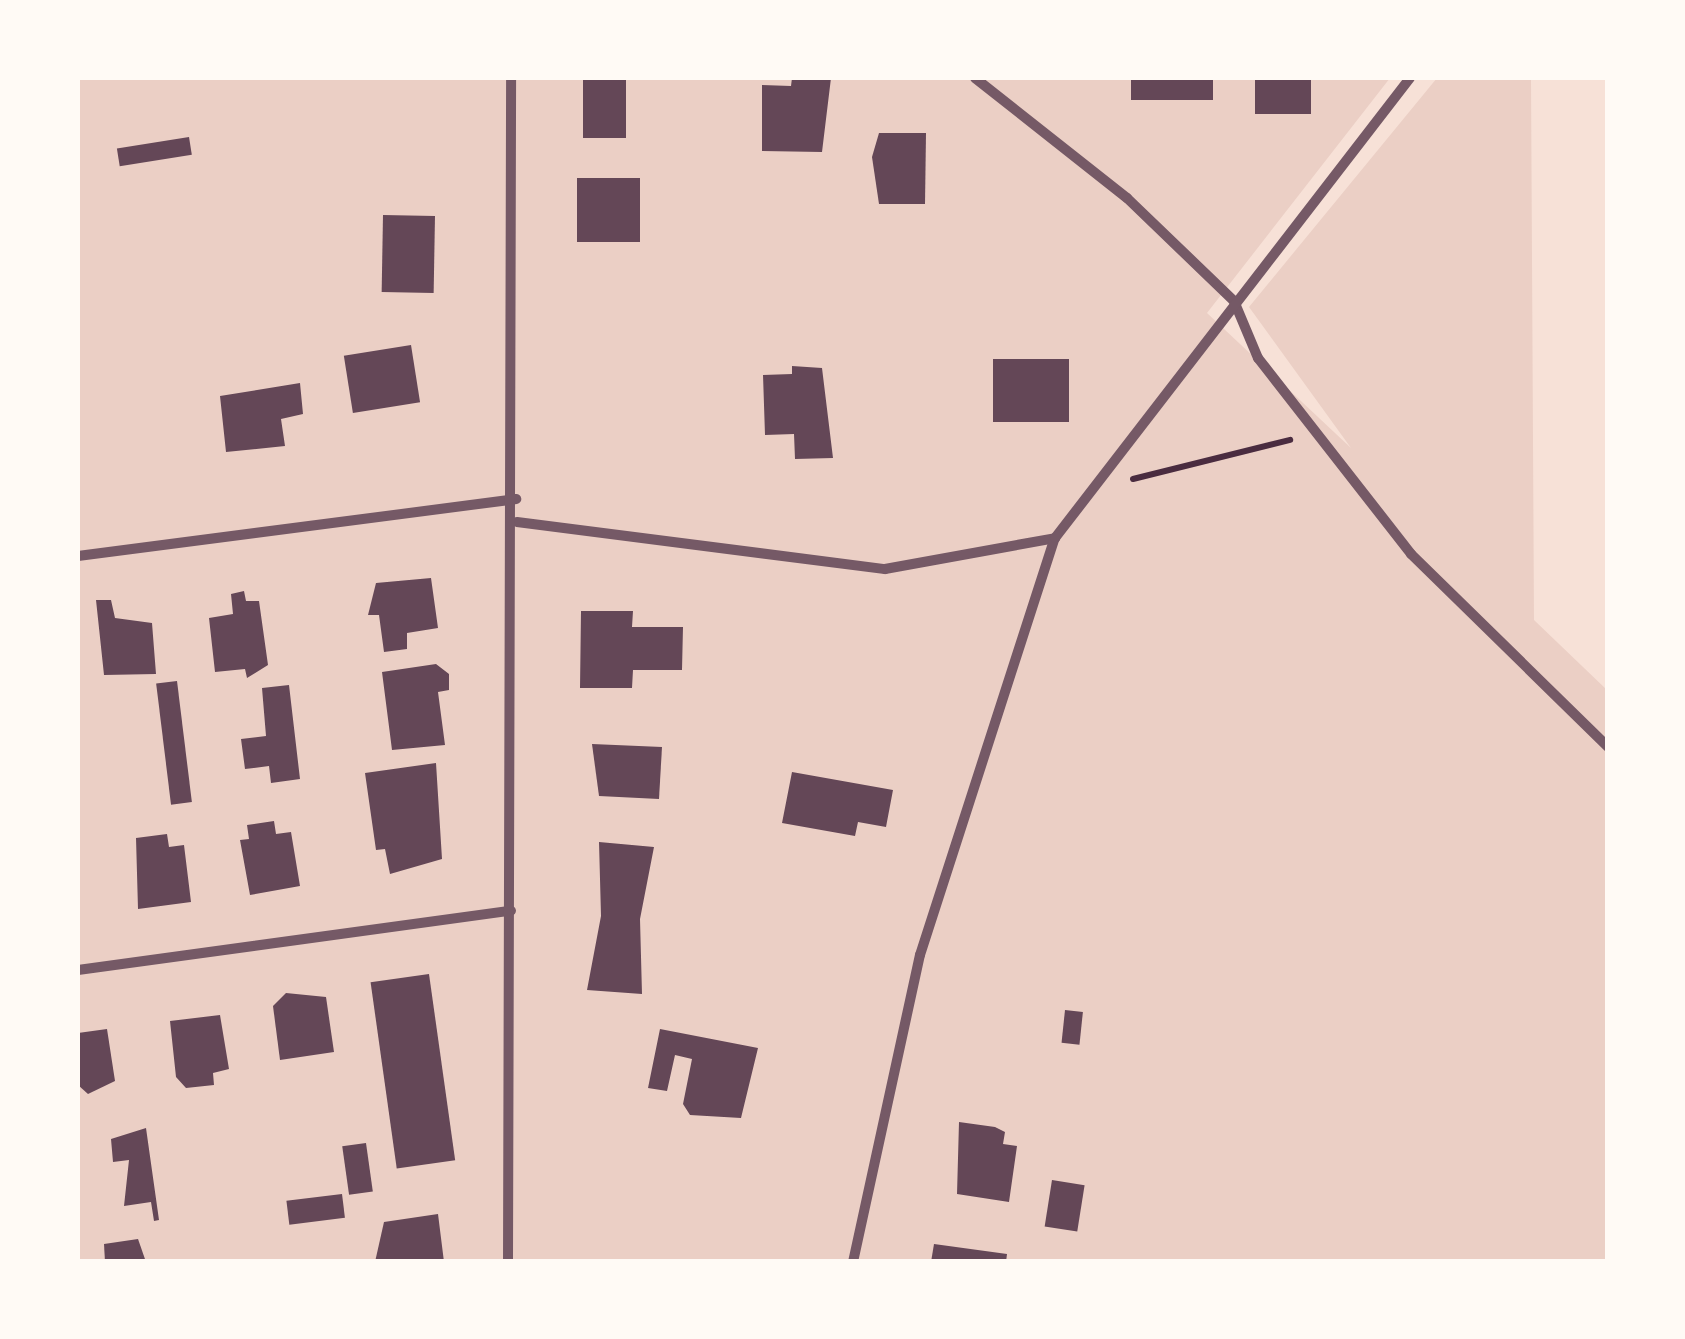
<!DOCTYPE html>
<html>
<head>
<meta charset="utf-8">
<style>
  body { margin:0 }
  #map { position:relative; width:1685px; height:1339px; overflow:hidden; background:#f7e1d7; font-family:Poppins,sans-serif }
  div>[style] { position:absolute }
  .green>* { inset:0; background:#ebcfc5 }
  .building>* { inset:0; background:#644757; transform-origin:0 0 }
  .path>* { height:6px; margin:-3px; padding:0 3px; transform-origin:3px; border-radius:3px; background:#4a2c40 }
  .minor>* { height:10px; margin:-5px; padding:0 5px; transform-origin:5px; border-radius:5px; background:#755966 }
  span { translate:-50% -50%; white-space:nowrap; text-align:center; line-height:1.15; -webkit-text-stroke:9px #fffaf5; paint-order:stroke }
  .frame { position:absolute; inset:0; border:80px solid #fffaf5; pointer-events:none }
</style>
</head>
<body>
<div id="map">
  <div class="green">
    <div style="clip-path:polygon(78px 78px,1390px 78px,1207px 313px,1351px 448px,1249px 307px,1437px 78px,1531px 78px,1534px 620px,1607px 690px,1607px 1261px,78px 1261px)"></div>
  </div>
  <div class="building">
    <div style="left:583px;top:78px;width:43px;height:60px"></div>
    <div style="clip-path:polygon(792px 78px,831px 78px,822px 152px,762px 151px,762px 85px,791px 86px)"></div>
    <div style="left:1131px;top:78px;width:82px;height:22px"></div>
    <div style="left:1255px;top:78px;width:56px;height:36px"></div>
    <div style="clip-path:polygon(879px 133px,926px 133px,925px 204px,879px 204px,872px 157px)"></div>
    <div style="left:189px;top:137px;width:18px;height:73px;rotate:81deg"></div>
    <div style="left:640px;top:178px;width:64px;height:63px;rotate:90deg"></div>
    <div style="left:383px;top:215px;width:52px;height:77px;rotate:1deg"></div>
    <div style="left:411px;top:345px;width:58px;height:68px;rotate:81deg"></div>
    <div style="left:1069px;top:359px;width:63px;height:76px;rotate:90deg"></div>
    <div style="clip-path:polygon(792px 366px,822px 368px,833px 458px,795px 459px,794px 434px,765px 435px,763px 375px,792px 374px)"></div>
    <div style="clip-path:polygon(300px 383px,303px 414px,281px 419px,285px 446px,226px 452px,220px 396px)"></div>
    <div style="clip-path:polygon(431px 578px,438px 628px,407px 633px,407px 649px,384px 652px,379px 615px,368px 615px,376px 583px)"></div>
    <div style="clip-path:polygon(244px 591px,246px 601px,259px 601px,268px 665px,247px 678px,245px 669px,215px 672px,209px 618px,233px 614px,231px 594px)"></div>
    <div style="clip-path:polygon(96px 600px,111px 600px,115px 618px,152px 623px,156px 674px,104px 675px)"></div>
    <div style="clip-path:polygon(581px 611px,633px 611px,632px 627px,683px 627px,682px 670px,633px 670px,632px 688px,580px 688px)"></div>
    <div style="clip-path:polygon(436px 664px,449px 674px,449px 690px,438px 692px,445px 745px,392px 750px,382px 672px)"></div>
    <div style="left:177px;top:681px;width:122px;height:21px;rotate:83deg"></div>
    <div style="clip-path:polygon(289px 685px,300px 779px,271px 783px,269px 766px,245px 769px,241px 739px,266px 736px,262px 688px)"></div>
    <div style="clip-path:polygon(592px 744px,662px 747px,659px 799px,599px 796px)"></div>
    <div style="clip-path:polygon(436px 763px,442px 859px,390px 874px,385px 849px,376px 850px,365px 773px)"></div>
    <div style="clip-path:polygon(792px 772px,893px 790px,886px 827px,858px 822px,855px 836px,782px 823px)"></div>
    <div style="clip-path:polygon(274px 821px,276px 834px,291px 832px,300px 886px,250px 895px,240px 840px,249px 839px,247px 825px)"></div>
    <div style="clip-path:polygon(167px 834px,169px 847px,184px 845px,191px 902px,138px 909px,136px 838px)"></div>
    <div style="clip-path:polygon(599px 842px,654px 847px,640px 919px,642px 994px,587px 990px,601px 916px)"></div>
    <div style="left:429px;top:974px;width:188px;height:59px;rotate:82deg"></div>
    <div style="clip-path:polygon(286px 993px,326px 997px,334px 1052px,280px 1060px,273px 1006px)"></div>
    <div style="left:1065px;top:1010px;width:18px;height:33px;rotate:6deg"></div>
    <div style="clip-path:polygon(220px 1015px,229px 1069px,213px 1073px,214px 1085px,186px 1088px,176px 1077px,170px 1021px)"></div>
    <div style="clip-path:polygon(107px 1029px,115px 1081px,88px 1094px,78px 1085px,78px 1033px)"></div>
    <div style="clip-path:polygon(660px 1029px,758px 1048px,741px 1118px,690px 1115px,683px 1104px,692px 1059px,675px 1055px,667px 1091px,648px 1088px)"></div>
    <div style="clip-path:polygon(959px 1122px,995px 1127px,1005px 1132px,1003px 1144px,1017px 1146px,1009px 1202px,957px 1194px)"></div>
    <div style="clip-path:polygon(146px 1128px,159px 1220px,154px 1221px,151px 1202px,124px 1206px,129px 1160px,113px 1162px,111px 1139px)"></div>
    <div style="left:366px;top:1143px;width:49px;height:24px;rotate:82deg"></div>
    <div style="left:1052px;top:1180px;width:33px;height:47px;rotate:9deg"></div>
    <div style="left:342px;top:1194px;width:24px;height:56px;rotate:83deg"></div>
    <div style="clip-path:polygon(438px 1214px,444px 1262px,375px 1262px,384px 1222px)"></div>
    <div style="clip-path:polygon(138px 1239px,146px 1262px,105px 1262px,104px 1244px)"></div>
    <div style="clip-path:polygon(934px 1244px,1007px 1254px,1006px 1262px,931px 1262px)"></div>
  </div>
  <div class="path">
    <div style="left:1133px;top:479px;width:162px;rotate:-14deg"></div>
  </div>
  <div class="minor">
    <div style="left:975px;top:78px;width:194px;rotate:38.3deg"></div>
    <div style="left:1127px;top:198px;width:149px;rotate:43.9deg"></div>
    <div style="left:1234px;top:301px;width:62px;rotate:67.2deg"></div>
    <div style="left:1258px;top:358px;width:249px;rotate:52deg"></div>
    <div style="left:1411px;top:554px;width:276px;rotate:44.4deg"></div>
    <div style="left:517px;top:522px;width:371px;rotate:7.3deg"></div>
    <div style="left:885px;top:569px;width:173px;rotate:-10.3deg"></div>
    <div style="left:78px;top:556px;width:442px;rotate:-7.4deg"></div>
    <div style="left:78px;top:970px;width:437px;rotate:-7.8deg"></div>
    <div style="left:508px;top:1262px;width:1184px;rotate:-89.85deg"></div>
    <div style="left:853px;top:1262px;width:314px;rotate:-77.7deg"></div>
    <div style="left:920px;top:955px;width:438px;rotate:-72.1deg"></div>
    <div style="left:1055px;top:538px;width:581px;rotate:-52.34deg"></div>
  </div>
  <div class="frame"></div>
</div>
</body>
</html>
